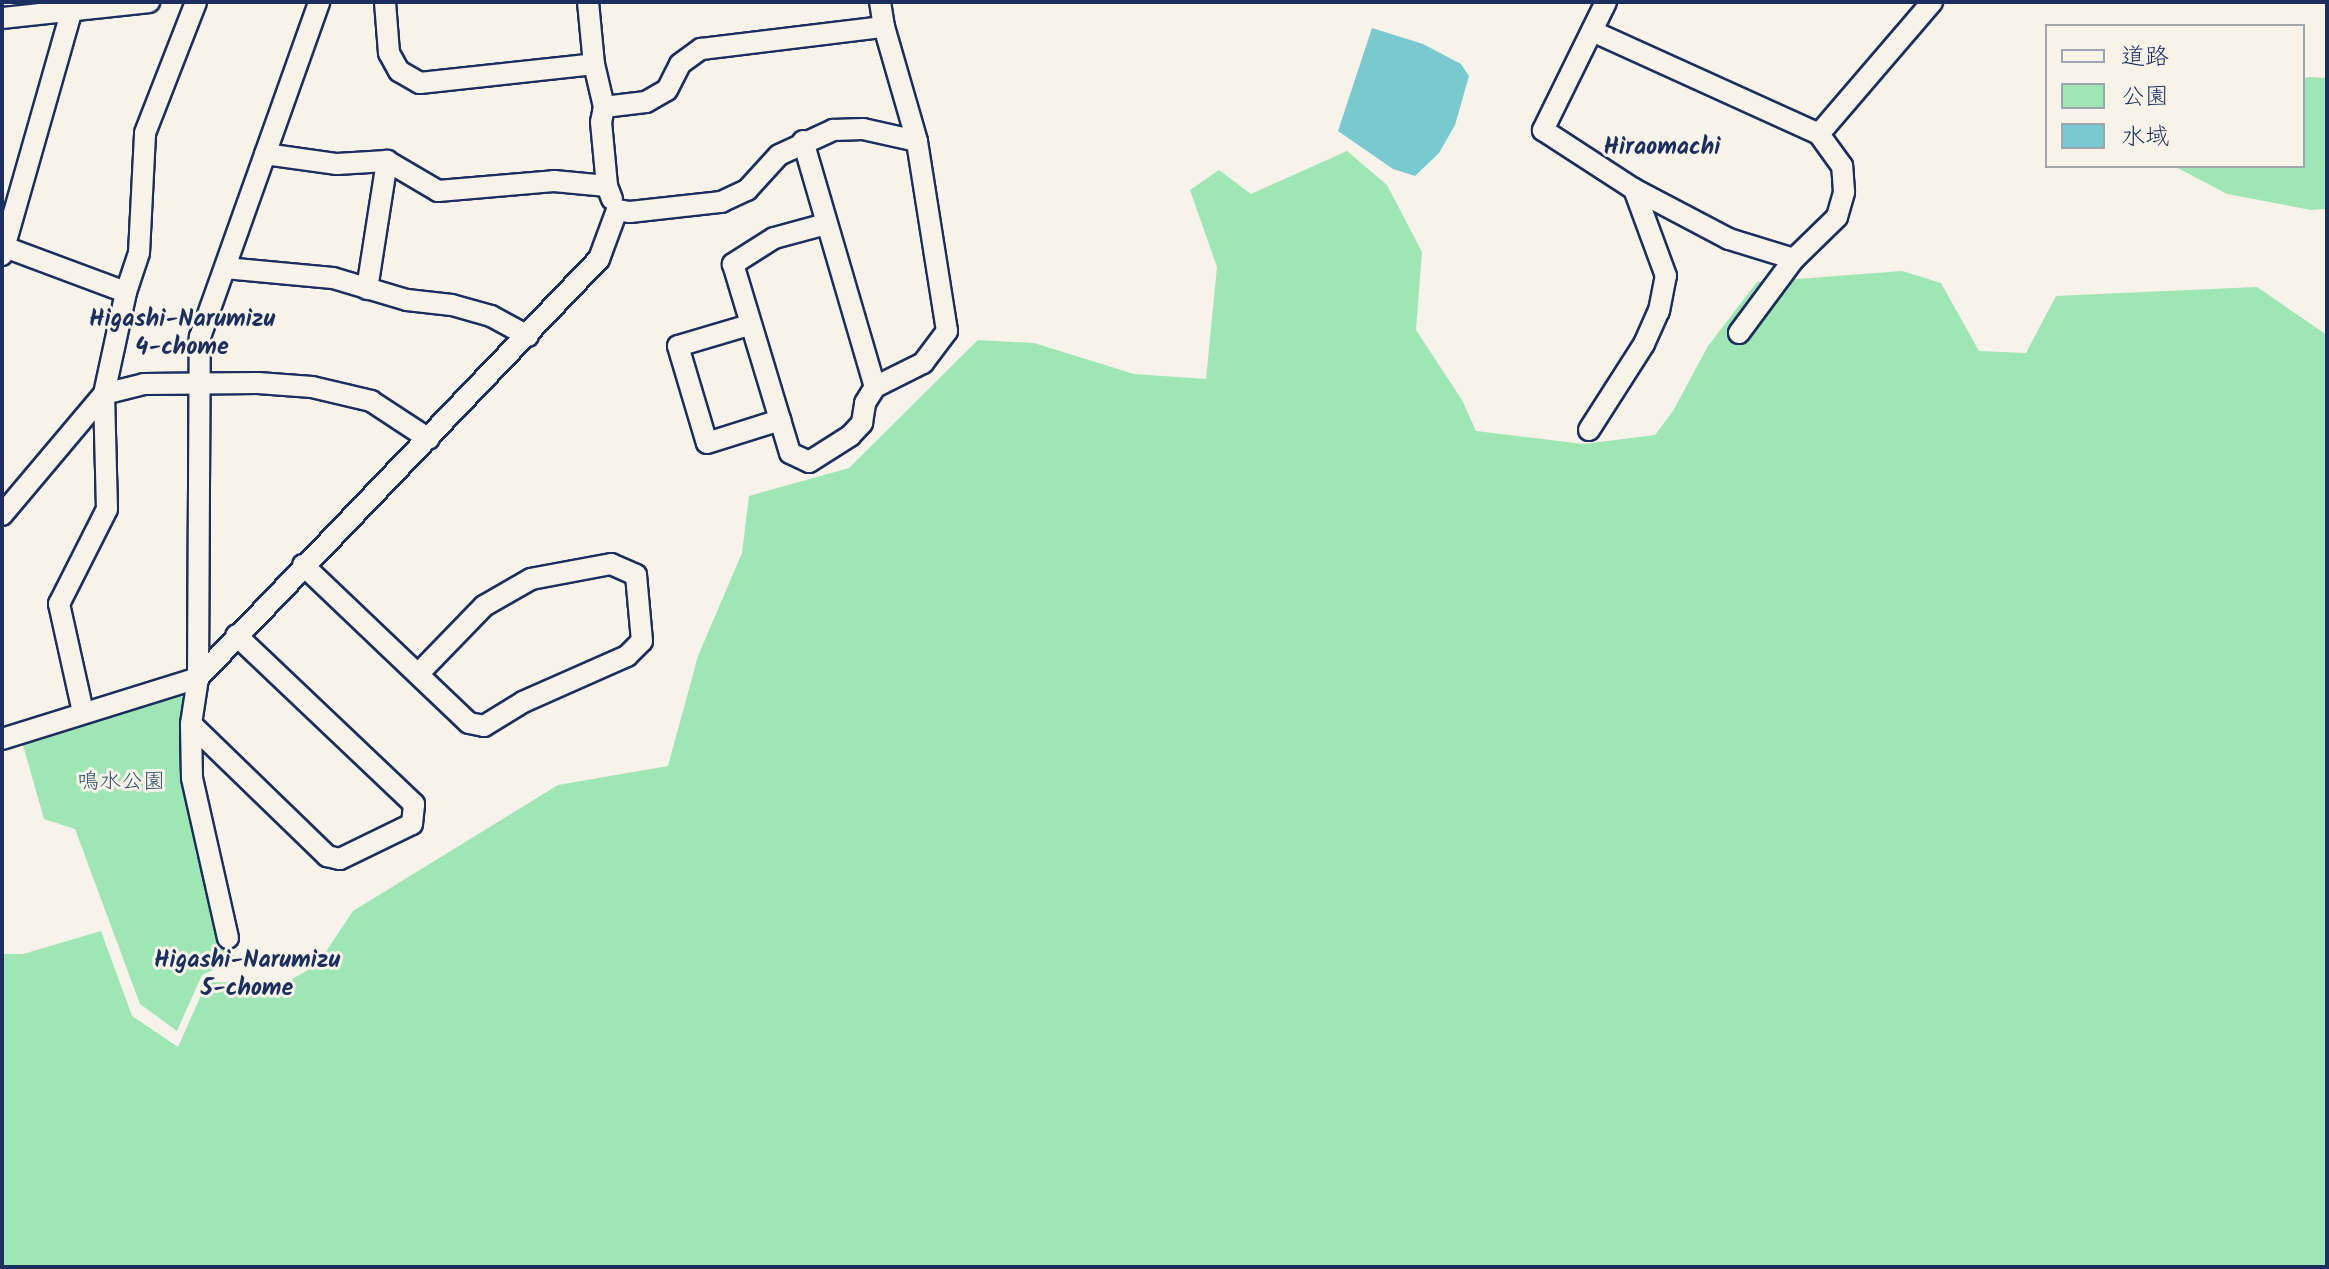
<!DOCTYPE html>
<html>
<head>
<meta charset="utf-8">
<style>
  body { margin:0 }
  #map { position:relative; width:2329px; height:1269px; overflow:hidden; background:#f7f3e8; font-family:Kalam,"Klee One",sans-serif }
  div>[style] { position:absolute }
  .green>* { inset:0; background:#9ee6b3 }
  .water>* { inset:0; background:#78c9d0 }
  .roads { filter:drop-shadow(2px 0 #1b2f5e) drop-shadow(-2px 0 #1b2f5e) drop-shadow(0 2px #1b2f5e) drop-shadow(0 -2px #1b2f5e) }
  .minor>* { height:20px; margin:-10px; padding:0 10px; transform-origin:10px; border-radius:10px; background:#f7f3e8 }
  span { translate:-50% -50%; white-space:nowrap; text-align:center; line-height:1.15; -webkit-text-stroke:6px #f7f3e8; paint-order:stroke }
  .park-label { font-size:22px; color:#35546f }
  .neighbourhood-label { font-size:24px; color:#1b2f5e; font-weight:700 }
  .frame { position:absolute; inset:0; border:4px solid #1b2f5e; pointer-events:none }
  .legend { position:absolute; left:2045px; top:24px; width:260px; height:144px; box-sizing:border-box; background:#f7f3e8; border:2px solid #9fa5b1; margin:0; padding:10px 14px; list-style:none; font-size:24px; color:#1b2f5e }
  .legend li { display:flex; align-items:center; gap:16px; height:40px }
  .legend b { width:40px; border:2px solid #9fa5b1 }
</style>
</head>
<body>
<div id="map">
  <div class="green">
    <div style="clip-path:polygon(2310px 77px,2327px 78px,2327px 209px,2311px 210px,2227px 194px,2174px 166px,2303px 166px,2303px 78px)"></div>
    <div style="clip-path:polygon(1347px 151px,1387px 185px,1422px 252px,1416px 330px,1462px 400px,1476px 431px,1583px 444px,1655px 435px,1673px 411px,1708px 346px,1757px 282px,1902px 271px,1941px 283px,1979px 351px,2026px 353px,2056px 296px,2099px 294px,2257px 287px,2327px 335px,2327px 1267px,2px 1267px,2px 954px,23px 954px,101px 931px,132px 1016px,178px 1047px,207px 982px,285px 983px,317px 965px,353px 911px,558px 785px,668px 766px,698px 656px,742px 553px,749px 496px,849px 468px,978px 340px,1034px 343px,1134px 374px,1206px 379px,1217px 267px,1190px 190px,1219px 170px,1251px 194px)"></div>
    <div style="clip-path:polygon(179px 695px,185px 699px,182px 756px,196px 855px,207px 871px,221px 940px,237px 959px,202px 975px,177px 1031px,140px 1004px,75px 829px,44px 819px,23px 745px)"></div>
  </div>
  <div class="water">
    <div style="clip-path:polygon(1372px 28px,1423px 44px,1461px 64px,1469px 76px,1455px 125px,1439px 153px,1415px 176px,1393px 169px,1338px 131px)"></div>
  </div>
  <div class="roads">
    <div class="minor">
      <div style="left:385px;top:2px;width:51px;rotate:85.5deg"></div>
      <div style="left:389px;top:53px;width:21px;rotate:61deg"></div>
      <div style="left:399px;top:71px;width:24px;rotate:30deg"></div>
      <div style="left:420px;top:83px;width:175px;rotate:-6.2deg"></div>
      <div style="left:588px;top:2px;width:62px;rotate:84.5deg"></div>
      <div style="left:594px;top:64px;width:44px;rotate:76.9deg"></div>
      <div style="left:604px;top:107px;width:15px;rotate:101deg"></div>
      <div style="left:601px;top:122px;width:64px;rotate:84.6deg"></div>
      <div style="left:607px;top:186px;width:14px;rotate:69deg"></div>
      <div style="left:1606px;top:2px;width:143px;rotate:116.2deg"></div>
      <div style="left:1543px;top:130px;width:108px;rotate:33deg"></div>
      <div style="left:1634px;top:189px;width:107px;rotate:27.8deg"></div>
      <div style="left:1729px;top:239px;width:68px;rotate:17.1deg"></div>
      <div style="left:2px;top:18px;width:148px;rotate:-6.2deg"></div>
      <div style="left:1592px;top:31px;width:249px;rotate:24.4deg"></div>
      <div style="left:604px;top:107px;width:42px;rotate:-6.8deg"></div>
      <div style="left:646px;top:102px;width:24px;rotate:-30deg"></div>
      <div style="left:667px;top:90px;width:29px;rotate:-63deg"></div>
      <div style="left:680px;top:64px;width:26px;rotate:-36deg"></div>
      <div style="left:701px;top:49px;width:184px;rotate:-6.9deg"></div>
      <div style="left:803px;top:141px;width:256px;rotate:73.7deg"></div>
      <div style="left:875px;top:387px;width:54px;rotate:-26.6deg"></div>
      <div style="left:923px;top:363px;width:40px;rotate:-53deg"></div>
      <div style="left:947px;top:331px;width:192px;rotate:-99deg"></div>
      <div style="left:917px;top:141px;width:119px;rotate:-106.1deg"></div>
      <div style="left:884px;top:27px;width:25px;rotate:-99deg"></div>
      <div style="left:265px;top:154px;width:73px;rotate:7.9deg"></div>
      <div style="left:337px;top:164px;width:50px;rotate:-3.4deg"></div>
      <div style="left:387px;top:161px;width:59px;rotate:30.5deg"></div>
      <div style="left:438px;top:191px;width:116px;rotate:-4.9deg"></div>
      <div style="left:554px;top:181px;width:53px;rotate:5.4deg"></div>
      <div style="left:826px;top:224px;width:54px;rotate:164.9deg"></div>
      <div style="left:774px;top:238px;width:49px;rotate:147.6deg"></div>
      <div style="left:733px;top:264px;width:197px;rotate:73.2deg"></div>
      <div style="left:790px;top:453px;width:21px;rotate:25deg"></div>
      <div style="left:809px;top:462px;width:49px;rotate:-32.4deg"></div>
      <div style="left:850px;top:436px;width:18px;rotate:-47deg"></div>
      <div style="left:862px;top:423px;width:20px;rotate:-81deg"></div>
      <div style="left:865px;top:403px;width:19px;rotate:-58deg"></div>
      <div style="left:2px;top:246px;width:132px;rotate:20.4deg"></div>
      <div style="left:2px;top:255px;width:263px;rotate:-74.1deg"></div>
      <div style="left:225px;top:268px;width:108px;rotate:5.3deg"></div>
      <div style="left:333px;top:278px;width:77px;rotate:16.6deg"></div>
      <div style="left:407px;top:300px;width:45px;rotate:6.3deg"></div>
      <div style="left:452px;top:305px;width:41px;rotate:15.8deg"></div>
      <div style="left:491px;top:316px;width:42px;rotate:28.4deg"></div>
      <div style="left:367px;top:289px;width:130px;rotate:-81.1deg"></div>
      <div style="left:749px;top:325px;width:74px;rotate:163.5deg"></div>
      <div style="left:678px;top:346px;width:101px;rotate:73.4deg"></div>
      <div style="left:707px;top:443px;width:77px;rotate:-17.5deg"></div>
      <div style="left:1739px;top:333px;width:92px;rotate:-53.4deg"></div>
      <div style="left:1794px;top:259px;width:60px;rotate:-44.3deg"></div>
      <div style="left:1837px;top:217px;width:26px;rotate:-74deg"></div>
      <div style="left:1844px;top:192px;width:26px;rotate:-94deg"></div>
      <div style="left:1842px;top:166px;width:39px;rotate:-126deg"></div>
      <div style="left:1819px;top:134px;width:174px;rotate:-49.4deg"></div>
      <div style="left:1589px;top:430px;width:102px;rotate:-57.4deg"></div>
      <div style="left:1644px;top:344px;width:36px;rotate:-66deg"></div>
      <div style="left:1659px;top:311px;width:36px;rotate:-79deg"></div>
      <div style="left:1666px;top:276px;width:93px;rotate:-110.2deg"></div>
      <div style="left:2px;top:515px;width:158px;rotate:-49.9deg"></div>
      <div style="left:104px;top:394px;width:41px;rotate:-14deg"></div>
      <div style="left:144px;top:384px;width:114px;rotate:-0.5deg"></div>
      <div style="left:258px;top:383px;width:54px;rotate:4.2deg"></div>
      <div style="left:312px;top:387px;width:61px;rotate:13.3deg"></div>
      <div style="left:371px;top:401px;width:69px;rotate:33.2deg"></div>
      <div style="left:303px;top:565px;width:229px;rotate:43.6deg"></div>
      <div style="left:469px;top:723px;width:15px;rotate:11deg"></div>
      <div style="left:484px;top:726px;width:46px;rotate:-31.6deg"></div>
      <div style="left:523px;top:702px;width:114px;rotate:-23.9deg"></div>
      <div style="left:627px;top:656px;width:21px;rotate:-45deg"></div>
      <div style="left:642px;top:641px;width:66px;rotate:-95.2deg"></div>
      <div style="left:636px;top:575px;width:27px;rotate:-156deg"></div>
      <div style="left:611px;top:564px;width:81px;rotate:169.4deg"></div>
      <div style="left:531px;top:579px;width:54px;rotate:150.1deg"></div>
      <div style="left:484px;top:606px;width:93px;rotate:134.1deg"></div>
      <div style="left:83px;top:712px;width:111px;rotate:-102.5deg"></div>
      <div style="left:59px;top:604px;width:106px;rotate:-63.2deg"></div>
      <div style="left:107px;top:509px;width:115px;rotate:-91.5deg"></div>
      <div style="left:104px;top:394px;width:104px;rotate:-77.8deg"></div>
      <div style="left:126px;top:292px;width:41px;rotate:-71.6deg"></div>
      <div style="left:139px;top:253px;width:120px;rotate:-87.1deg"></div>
      <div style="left:145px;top:133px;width:141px;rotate:-68.7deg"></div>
      <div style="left:191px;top:724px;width:190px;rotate:44.1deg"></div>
      <div style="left:327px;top:856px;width:13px;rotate:13deg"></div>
      <div style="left:340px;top:859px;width:80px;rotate:-25.9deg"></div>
      <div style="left:412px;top:824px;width:20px;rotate:-84deg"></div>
      <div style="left:414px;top:804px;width:245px;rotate:-136.5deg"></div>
      <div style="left:2px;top:739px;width:205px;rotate:-17.3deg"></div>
      <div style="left:198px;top:678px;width:580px;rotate:-46.26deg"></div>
      <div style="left:599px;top:259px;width:52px;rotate:-69.8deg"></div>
      <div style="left:617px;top:210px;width:13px;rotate:9deg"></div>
      <div style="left:630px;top:212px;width:92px;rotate:-6.3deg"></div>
      <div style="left:721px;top:202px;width:29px;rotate:-25deg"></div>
      <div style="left:747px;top:190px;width:47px;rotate:-47.6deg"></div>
      <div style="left:779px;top:155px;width:60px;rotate:-24.8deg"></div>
      <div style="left:833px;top:130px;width:30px;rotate:-2deg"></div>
      <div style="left:863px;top:129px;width:55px;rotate:12.5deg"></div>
      <div style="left:228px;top:938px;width:164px;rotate:-102.7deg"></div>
      <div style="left:192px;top:778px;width:54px;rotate:-91.1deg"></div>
      <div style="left:191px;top:724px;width:47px;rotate:-81.3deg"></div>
      <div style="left:198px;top:678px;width:341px;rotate:-89.7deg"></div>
      <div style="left:200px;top:337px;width:356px;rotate:-70.4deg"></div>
    </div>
  </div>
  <div class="park-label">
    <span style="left:121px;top:783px">鳴水公園</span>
  </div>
  <div class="neighbourhood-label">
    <span style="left:1662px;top:148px">Hiraomachi</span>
    <span style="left:182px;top:334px">Higashi-Narumizu<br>4-chome</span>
    <span style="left:247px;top:975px">Higashi-Narumizu<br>5-chome</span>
  </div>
  <div class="frame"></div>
  <ul class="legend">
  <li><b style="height:10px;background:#f7f3e8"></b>道路</li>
  <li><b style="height:22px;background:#9ee6b3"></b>公園</li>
  <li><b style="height:22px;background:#78c9d0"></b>水域</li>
  </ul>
</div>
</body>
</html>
